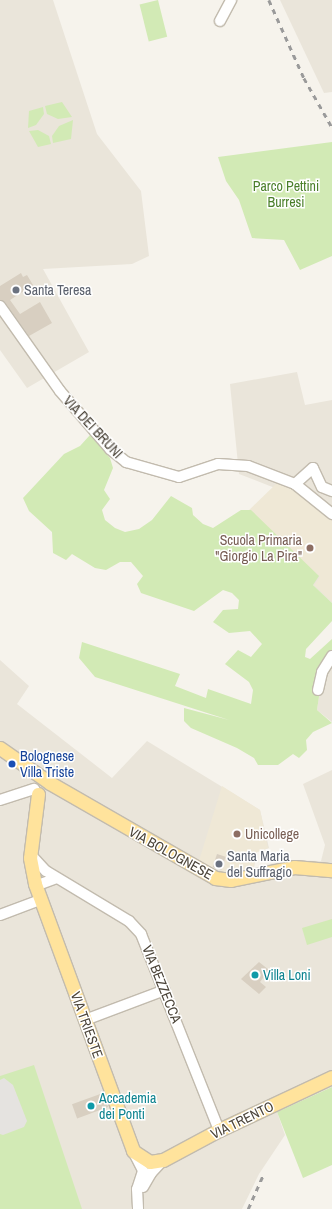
<!DOCTYPE html>
<html>
<head>
<meta charset="utf-8">
<style>
  body { margin:0 }
  #map { position:relative; width:332px; height:1209px; overflow:hidden; background:#f6f3ec; font-family:"Archivo Narrow",sans-serif }
  div>[style] { position:absolute }
  .residential>* { inset:0; background:#eae5da }
  .education>* { inset:0; background:#efe8d6 }
  .green>* { inset:0; background:#d2eab5; transform-origin:0 0 }
  .parking>* { inset:0; background:#e5e3e0 }
  .building>* { inset:0; background:#d8cfc1; transform-origin:0 0 }
  .roads { filter:drop-shadow(1px 0 #c2bbae) drop-shadow(-1px 0 #c2bbae) drop-shadow(0 1px #c2bbae) drop-shadow(0 -1px #c2bbae) }
  .minor>* { height:10px; margin:-5px; padding:0 5px; transform-origin:5px; border-radius:5px; background:#fff }
  .major>* { height:13px; margin:-6.5px; padding:0 6.5px; transform-origin:6.5px; border-radius:6.5px; background:#ffe39c }
  .rail>* { height:2.5px; margin-top:-1.25px; transform-origin:0; background:repeating-linear-gradient(90deg,#9a9a9a 0 5px,transparent 0 10px) }
  .dots>* { width:11px; height:11px; translate:-50% -50%; box-sizing:border-box; border:2px solid #fff; border-radius:50% }
  span { translate:-50% -50%; white-space:nowrap; text-align:center; line-height:1.15; -webkit-text-stroke:3px #fff; paint-order:stroke }
  .park-label { font-size:14px; color:#4a7f2a }
  .worship-label { font-size:14px; color:#5b616d }
  .left { translate:0 -50%; text-align:left }
  .street-label { font-size:14px; color:#4b4439 }
  .education-label { font-size:14px; color:#785e54 }
  .right { translate:-100% -50%; text-align:right }
  .transit-label { font-size:14px; color:#164399 }
  .culture-label { font-size:14px; color:#0d838f }
</style>
</head>
<body>
<div id="map">
  <div class="residential">
    <div style="clip-path:polygon(0 0,53px 0,97px 134px,141px 191px,149px 256px,132px 264px,43px 269px,89px 352px,27px 388px,0 350px)"></div>
    <div style="clip-path:polygon(280px 0,332px 0,332px 92px,324px 93px)"></div>
    <div style="clip-path:polygon(297px 372px,305px 405px,332px 400px,332px 603px,313px 585px,275px 488px,239px 474px,230px 384px)"></div>
    <div style="clip-path:polygon(332px 650px,332px 722px,317px 710px,324px 663px)"></div>
    <div style="clip-path:polygon(0 660px,29px 686px,17px 704px,112px 778px,147px 741px,260px 810px,269px 848px,257px 852px,254px 868px,286px 860px,321px 861px,325px 845px,303px 784px,332px 770px,332px 1087px,277px 1112px,285px 1135px,259px 1174px,242px 1209px,0 1209px)"></div>
  </div>
  <div class="education">
    <div style="clip-path:polygon(279px 481px,299px 492px,332px 520px,332px 602px,314px 585px,320px 577px,246px 513px)"></div>
    <div style="clip-path:polygon(222px 786px,260px 810px,268px 848px,257px 852px,253px 869px,229px 874px,220px 874px,226px 858px,217px 854px,211px 871px,198px 864px)"></div>
  </div>
  <div class="green">
    <div style="left:158px;top:0;width:38px;height:19px;rotate:76deg"></div>
    <div style="clip-path:polygon(62px 102px,72px 117px,58px 119px,47px 114px,45px 106px)"></div>
    <div style="clip-path:polygon(43px 107px,44px 114px,36px 125px,28px 128px,29px 111px)"></div>
    <div style="clip-path:polygon(73px 120px,71px 139px,53px 143px,52px 136px,59px 126px)"></div>
    <div style="clip-path:polygon(38px 130px,49px 136px,51px 144px,38px 147px,29px 131px)"></div>
    <div style="clip-path:polygon(332px 142px,332px 256px,300px 270px,284px 240px,252px 238px,239px 200px,226px 181px,218px 157px)"></div>
    <div style="clip-path:polygon(90px 435px,110px 458px,113px 468px,104px 490px,110px 499px,102px 510px,105px 520px,115px 528px,125px 532px,139px 529px,152px 520px,171px 496px,192px 508px,193px 515px,203px 524px,213px 528px,241px 510px,251px 510px,319px 576px,313px 585px,332px 603px,332px 621px,306px 649px,305px 657px,310px 659px,332px 639px,332px 650px,324px 663px,317px 710px,332px 723px,313px 732px,306px 740px,307px 750px,299px 758px,293px 754px,278px 765px,258px 765px,254px 758px,237px 748px,191px 728px,184px 721px,184px 708px,229px 720px,95px 677px,79px 658px,82px 642px,180px 674px,175px 686px,206px 698px,208px 689px,251px 704px,253px 690px,249px 682px,225px 664px,238px 650px,251px 657px,262px 644px,250px 631px,229px 633px,213px 622px,223px 610px,238px 609px,239px 600px,232px 593px,223px 590px,194px 611px,141px 593px,137px 584px,143px 576px,131px 562px,120px 562px,106px 570px,95px 568px,72px 554px,66px 560px,53px 553px,52px 532px,29px 511px,23px 498px,64px 454px,80px 446px)"></div>
    <div style="clip-path:polygon(332px 919px,332px 937px,307px 945px,302px 928px)"></div>
    <div style="clip-path:polygon(34px 1065px,82px 1209px,0 1209px,0 1076px)"></div>
    <div style="clip-path:polygon(332px 1087px,332px 1165px,303px 1178px,277px 1112px)"></div>
  </div>
  <div class="parking">
    <div style="clip-path:polygon(4px 1078px,13px 1085px,27px 1121px,24px 1127px,3px 1135px,0 1134px,0 1080px)"></div>
  </div>
  <div class="building">
    <div style="clip-path:polygon(21px 273px,23px 277px,27px 275px,33px 285px,10px 300px,20px 314px,40px 302px,52px 323px,29px 336px,5px 302px,0 300px,0 286px)"></div>
    <div style="left:217px;top:854px;width:9px;height:14px;rotate:18deg"></div>
    <div style="clip-path:polygon(259px 962px,269px 970px,260px 982px,266px 987px,259px 994px,241px 979px)"></div>
    <div style="left:103px;top:1093px;width:15px;height:33px;rotate:70deg"></div>
  </div>
  <div class="roads">
    <div class="minor">
      <div style="left:220px;top:21px;width:24px;rotate:-62deg"></div>
      <div style="left:0;top:306px;width:104px;rotate:54.8deg"></div>
      <div style="left:60px;top:391px;width:77px;rotate:49.2deg"></div>
      <div style="left:110px;top:449px;width:21px;rotate:39deg"></div>
      <div style="left:126px;top:462px;width:55px;rotate:15.8deg"></div>
      <div style="left:179px;top:477px;width:41px;rotate:-18.4deg"></div>
      <div style="left:218px;top:464px;width:30px;rotate:4deg"></div>
      <div style="left:248px;top:466px;width:50px;rotate:21deg"></div>
      <div style="left:295px;top:484px;width:48px;rotate:39deg"></div>
      <div style="left:295px;top:484px;width:24px;rotate:-42deg"></div>
      <div style="left:313px;top:468px;width:21px;rotate:65deg"></div>
      <div style="left:322px;top:487px;width:11px;rotate:22deg"></div>
      <div style="left:318px;top:690px;width:18px;rotate:-77deg"></div>
      <div style="left:322px;top:672px;width:19px;rotate:-58deg"></div>
      <div style="left:0;top:800px;width:36px;rotate:-18deg"></div>
      <div style="left:30px;top:854px;width:23px;rotate:47deg"></div>
      <div style="left:46px;top:871px;width:97px;rotate:31.1deg"></div>
      <div style="left:129px;top:921px;width:18px;rotate:47deg"></div>
      <div style="left:141px;top:934px;width:211px;rotate:68.3deg"></div>
      <div style="left:35px;top:886px;width:23px;rotate:-20deg"></div>
      <div style="left:0;top:915px;width:43px;rotate:-20.6deg"></div>
      <div style="left:85px;top:1020px;width:85px;rotate:-20.6deg"></div>
      <div style="left:133px;top:1151px;width:22px;rotate:63deg"></div>
      <div style="left:143px;top:1171px;width:19px;rotate:108deg"></div>
      <div style="left:137px;top:1189px;width:20px;rotate:87deg"></div>
      <div style="left:143px;top:1187px;width:16px;rotate:-60deg"></div>
      <div style="left:151px;top:1173px;width:18px;rotate:-47deg"></div>
    </div>
    <div class="major">
      <div style="left:0;top:748px;width:61px;rotate:35deg"></div>
      <div style="left:50px;top:783px;width:190px;rotate:29.9deg"></div>
      <div style="left:215px;top:878px;width:16px;rotate:7deg"></div>
      <div style="left:231px;top:880px;width:64px;rotate:-11.7deg"></div>
      <div style="left:294px;top:867px;width:38px;rotate:5deg"></div>
      <div style="left:38px;top:794px;width:64px;rotate:97.1deg"></div>
      <div style="left:30px;top:858px;width:26px;rotate:79deg"></div>
      <div style="left:35px;top:884px;width:284px;rotate:69.8deg"></div>
      <div style="left:133px;top:1151px;width:20px;rotate:33deg"></div>
      <div style="left:150px;top:1162px;width:13px;rotate:-9deg"></div>
      <div style="left:163px;top:1160px;width:64px;rotate:-28.2deg"></div>
      <div style="left:219px;top:1130px;width:125px;rotate:-25.1deg"></div>
    </div>
  </div>
  <div class="rail">
    <div style="left:269px;top:0;width:85px;rotate:65.8deg"></div>
    <div style="left:304px;top:78px;width:56px;rotate:60.3deg"></div>
    <div style="left:248px;top:1209px;width:36px;rotate:-66deg"></div>
  </div>
  <div class="dots">
    <div style="left:16px;top:290px;background:#6b7280"></div>
    <div style="left:310px;top:548px;background:#8d6e63"></div>
    <div style="left:12px;top:764px;background:#1a4fb4"></div>
    <div style="left:237px;top:834px;background:#8d6e63"></div>
    <div style="left:219px;top:864px;background:#6b7280"></div>
    <div style="left:255px;top:975px;background:#0f9aa8"></div>
    <div style="left:91px;top:1106px;background:#0f9aa8"></div>
  </div>
  <div class="park-label">
    <span style="left:286px;top:194px">Parco Pettini<br>Burresi</span>
  </div>
  <div class="worship-label">
    <span class="left" style="left:24px;top:290px">Santa Teresa</span>
    <span class="left" style="left:227px;top:864px">Santa Maria<br>del Suffragio</span>
  </div>
  <div class="street-label">
    <span style="left:93px;top:427px;rotate:47deg">VIA DEI BRUNI</span>
    <span style="left:171px;top:853px;rotate:29deg">VIA BOLOGNESE</span>
    <span style="left:162px;top:984px;rotate:68deg">VIA BEZZECCA</span>
    <span style="left:87px;top:1025px;rotate:70deg">VIA TRIESTE</span>
    <span style="left:242px;top:1120px;rotate:-26deg">VIA TRENTO</span>
  </div>
  <div class="education-label">
    <span class="right" style="left:302px;top:548px">Scuola Primaria<br>"Giorgio La Pira"</span>
    <span class="left" style="left:245px;top:834px">Unicollege</span>
  </div>
  <div class="transit-label">
    <span class="left" style="left:20px;top:764px">Bolognese<br>Villa Triste</span>
  </div>
  <div class="culture-label">
    <span class="left" style="left:263px;top:975px">Villa Loni</span>
    <span class="left" style="left:99px;top:1106px">Accademia<br>dei Ponti</span>
  </div>
</div>
</body>
</html>
